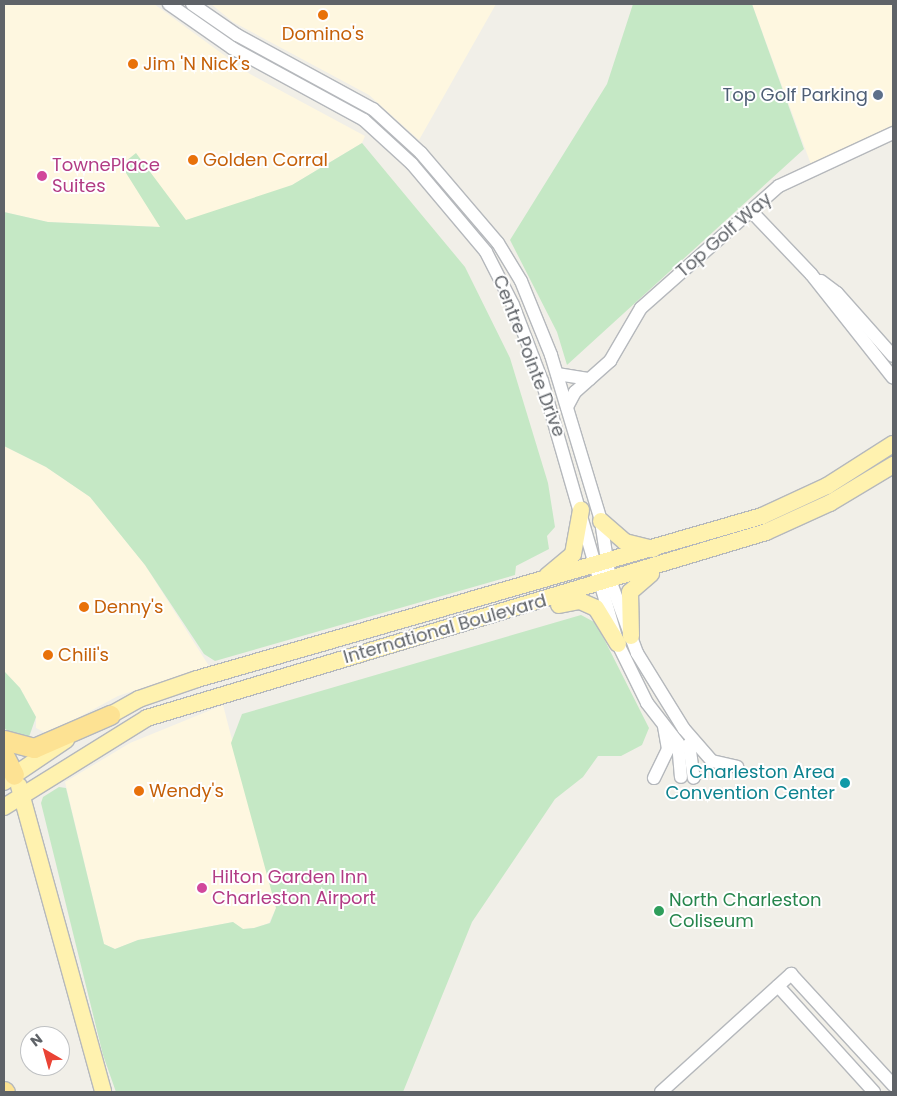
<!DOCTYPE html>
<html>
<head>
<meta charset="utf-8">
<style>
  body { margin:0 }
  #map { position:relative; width:897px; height:1096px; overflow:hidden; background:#f1efe8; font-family:Poppins,sans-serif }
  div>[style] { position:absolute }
  .commercial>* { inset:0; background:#fef7e0 }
  .green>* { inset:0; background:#c5e8c5 }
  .roads { filter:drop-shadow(1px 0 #b5b8bc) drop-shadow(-1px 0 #b5b8bc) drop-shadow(0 1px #b5b8bc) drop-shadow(0 -1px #b5b8bc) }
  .minor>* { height:12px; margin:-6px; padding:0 6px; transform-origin:6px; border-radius:6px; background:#fff }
  .major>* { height:16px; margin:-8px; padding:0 8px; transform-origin:8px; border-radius:8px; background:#fff2af }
  .highway>* { height:19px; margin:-9.5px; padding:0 9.5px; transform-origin:9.5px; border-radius:9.5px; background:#fde293 }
  .dots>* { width:14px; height:14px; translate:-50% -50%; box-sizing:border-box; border:2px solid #fff; border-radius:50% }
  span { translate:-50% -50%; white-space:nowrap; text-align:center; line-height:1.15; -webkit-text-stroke:4px #fff; paint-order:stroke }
  .food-label { font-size:18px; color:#c56008 }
  .left { translate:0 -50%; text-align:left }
  .service-label { font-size:18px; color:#4e5e75 }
  .right { translate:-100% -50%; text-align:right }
  .hotel-label { font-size:18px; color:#b23c85 }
  .street-label { font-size:18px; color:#5f6368 }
  .culture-label { font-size:18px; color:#0d838f }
  .leisure-label { font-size:18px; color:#27864d }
  .frame { position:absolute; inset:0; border:5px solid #5f6368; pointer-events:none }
  .north { position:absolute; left:20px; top:1026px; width:50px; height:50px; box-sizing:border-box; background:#fff; border:1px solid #bfc1c3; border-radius:50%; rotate:322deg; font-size:14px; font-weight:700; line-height:20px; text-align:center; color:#5f6368 }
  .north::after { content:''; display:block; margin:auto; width:18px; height:22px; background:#ea4335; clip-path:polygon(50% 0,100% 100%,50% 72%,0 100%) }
</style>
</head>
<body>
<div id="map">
  <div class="commercial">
    <div style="clip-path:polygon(4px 4px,154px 4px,250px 74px,365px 136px,362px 143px,292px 185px,255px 201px,161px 227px,48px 222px,4px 212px)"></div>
    <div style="clip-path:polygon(211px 4px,496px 4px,419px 140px,369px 95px,233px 22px)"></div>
    <div style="clip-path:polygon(752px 4px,893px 4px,893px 133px,813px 170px)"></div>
    <div style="clip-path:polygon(4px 446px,46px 467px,90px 497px,145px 565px,209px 666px,118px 696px,48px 734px,36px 728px,36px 717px,20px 688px,4px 671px)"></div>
    <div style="clip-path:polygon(223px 705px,276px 908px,269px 923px,254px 928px,243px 929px,233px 922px,138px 940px,115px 949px,104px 944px,65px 782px,130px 743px)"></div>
  </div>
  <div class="green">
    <div style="clip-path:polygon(633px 4px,752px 4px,804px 149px,567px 365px,557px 332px,510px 240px,607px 84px)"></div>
    <div style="clip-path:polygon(362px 143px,465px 267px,510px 358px,548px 483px,555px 527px,547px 536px,549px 549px,516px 566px,515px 575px,215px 661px,204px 654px,145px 565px,90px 497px,46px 467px,4px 446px,4px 212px,48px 222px,160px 227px,121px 165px,136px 153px,186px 220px,292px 185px)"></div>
    <div style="clip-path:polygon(581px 615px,596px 623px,649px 728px,642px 745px,621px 756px,598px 756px,583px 777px,555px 799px,472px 922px,403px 1092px,116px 1092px,103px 1055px,41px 803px,43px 797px,59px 787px,66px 788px,104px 944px,115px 949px,138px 940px,233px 922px,243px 929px,254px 928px,270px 923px,276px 908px,231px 743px,242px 714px)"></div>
    <div style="clip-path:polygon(4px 671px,20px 688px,36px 717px,29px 737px,19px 739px,4px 728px)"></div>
  </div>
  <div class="roads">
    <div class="minor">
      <div style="left:169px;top:4px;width:77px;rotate:34.9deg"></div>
      <div style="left:232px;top:48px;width:150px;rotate:28.6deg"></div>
      <div style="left:364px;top:120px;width:65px;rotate:42.5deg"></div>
      <div style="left:412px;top:164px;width:115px;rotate:49.9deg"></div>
      <div style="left:486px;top:252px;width:59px;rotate:63deg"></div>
      <div style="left:513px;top:305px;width:81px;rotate:69.1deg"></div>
      <div style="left:542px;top:381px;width:274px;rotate:73.9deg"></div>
      <div style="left:618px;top:644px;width:66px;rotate:63.8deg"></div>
      <div style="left:647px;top:703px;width:51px;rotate:52.2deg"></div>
      <div style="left:678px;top:743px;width:34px;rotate:85deg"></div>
      <div style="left:192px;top:4px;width:55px;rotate:34.6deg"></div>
      <div style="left:237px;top:35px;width:155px;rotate:28.6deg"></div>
      <div style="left:373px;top:109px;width:65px;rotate:42.5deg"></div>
      <div style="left:421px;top:153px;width:118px;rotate:49.5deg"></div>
      <div style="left:498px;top:243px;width:44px;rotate:58.8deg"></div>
      <div style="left:521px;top:281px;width:80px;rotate:67.9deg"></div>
      <div style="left:551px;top:355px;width:173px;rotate:73.2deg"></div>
      <div style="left:601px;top:521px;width:60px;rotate:81.3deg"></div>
      <div style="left:610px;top:580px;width:78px;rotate:69.7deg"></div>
      <div style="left:637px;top:653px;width:89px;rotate:58.3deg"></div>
      <div style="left:684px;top:729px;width:43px;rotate:48.8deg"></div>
      <div style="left:712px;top:761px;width:26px;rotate:13deg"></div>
      <div style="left:751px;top:211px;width:87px;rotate:46.4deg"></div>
      <div style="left:811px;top:274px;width:132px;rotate:51.7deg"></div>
      <div style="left:821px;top:281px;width:20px;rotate:37deg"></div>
      <div style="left:837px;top:293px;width:84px;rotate:48.4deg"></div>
      <div style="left:557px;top:374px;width:33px;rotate:9deg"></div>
      <div style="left:567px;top:407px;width:17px;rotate:-62deg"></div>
      <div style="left:575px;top:392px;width:47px;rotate:-41.5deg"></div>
      <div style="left:610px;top:361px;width:61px;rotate:-59.7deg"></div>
      <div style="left:641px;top:308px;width:184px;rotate:-41.5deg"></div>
      <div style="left:779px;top:186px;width:126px;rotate:-24.9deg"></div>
      <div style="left:689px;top:744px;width:34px;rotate:82deg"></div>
      <div style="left:654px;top:778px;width:32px;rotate:-64deg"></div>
      <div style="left:668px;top:749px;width:23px;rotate:-100deg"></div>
      <div style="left:778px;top:986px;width:143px;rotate:47.8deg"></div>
      <div style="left:661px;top:1092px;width:176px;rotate:-42.2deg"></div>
      <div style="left:791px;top:974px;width:151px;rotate:47.4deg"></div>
    </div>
    <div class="major">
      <div style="left:601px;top:521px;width:32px;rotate:41deg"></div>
      <div style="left:625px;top:542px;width:29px;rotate:14deg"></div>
      <div style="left:547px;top:576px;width:34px;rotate:-40deg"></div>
      <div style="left:573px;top:554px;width:45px;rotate:-79.7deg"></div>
      <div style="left:559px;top:605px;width:21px;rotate:-11deg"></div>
      <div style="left:580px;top:601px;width:17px;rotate:24deg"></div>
      <div style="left:596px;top:608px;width:42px;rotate:58.6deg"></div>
      <div style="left:631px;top:636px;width:44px;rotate:-91.3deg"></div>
      <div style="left:630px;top:592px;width:28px;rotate:-41deg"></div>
      <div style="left:98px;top:722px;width:47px;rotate:-29.3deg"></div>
      <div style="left:139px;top:699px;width:61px;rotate:-19deg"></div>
      <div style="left:197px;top:679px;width:588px;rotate:-16.09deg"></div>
      <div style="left:762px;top:516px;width:72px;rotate:-24.8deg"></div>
      <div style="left:827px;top:486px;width:78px;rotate:-32.5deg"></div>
      <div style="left:4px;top:782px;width:75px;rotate:-34.1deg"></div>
      <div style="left:19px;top:786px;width:317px;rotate:74.6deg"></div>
      <div style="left:4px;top:807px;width:168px;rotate:-31.9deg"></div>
      <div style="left:147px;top:718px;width:646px;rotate:-16.72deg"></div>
      <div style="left:766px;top:532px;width:70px;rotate:-24.4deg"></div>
      <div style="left:830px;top:503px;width:74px;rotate:-31.1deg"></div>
    </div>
    <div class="highway">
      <div style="left:4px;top:740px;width:31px;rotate:15deg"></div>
      <div style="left:34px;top:748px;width:83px;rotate:-23.5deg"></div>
      <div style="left:4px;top:755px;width:22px;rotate:63deg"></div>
      <div style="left:4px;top:1091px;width:1px;rotate:45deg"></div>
    </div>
  </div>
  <div class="dots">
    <div style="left:323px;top:15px;background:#e8710a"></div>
    <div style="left:133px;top:64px;background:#e8710a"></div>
    <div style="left:878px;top:95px;background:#5c6f8a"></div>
    <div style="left:193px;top:160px;background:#e8710a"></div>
    <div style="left:42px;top:176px;background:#d1479c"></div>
    <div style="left:84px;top:607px;background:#e8710a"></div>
    <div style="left:48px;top:655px;background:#e8710a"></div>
    <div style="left:845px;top:783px;background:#0f9aa8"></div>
    <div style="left:139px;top:791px;background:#e8710a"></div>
    <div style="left:202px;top:888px;background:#d1479c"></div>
    <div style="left:659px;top:911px;background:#2e9e5b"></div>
  </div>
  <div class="food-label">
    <span style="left:323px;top:34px">Domino's</span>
    <span class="left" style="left:143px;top:64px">Jim 'N Nick's</span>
    <span class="left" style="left:203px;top:160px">Golden Corral</span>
    <span class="left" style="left:94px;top:607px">Denny's</span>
    <span class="left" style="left:58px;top:655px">Chili's</span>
    <span class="left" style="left:149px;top:791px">Wendy's</span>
  </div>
  <div class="service-label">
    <span class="right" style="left:868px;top:95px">Top Golf Parking</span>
  </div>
  <div class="hotel-label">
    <span class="left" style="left:52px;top:176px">TownePlace<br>Suites</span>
    <span class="left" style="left:212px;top:888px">Hilton Garden Inn<br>Charleston Airport</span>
  </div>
  <div class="street-label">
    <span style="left:724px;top:235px;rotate:-41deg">Top Golf Way</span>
    <span style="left:529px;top:356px;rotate:69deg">Centre Pointe Drive</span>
    <span style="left:445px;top:629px;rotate:-16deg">International Boulevard</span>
  </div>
  <div class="culture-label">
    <span class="right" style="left:835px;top:783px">Charleston Area<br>Convention Center</span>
  </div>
  <div class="leisure-label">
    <span class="left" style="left:669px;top:911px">North Charleston<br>Coliseum</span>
  </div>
  <div class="frame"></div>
  <div class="north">N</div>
</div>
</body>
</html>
